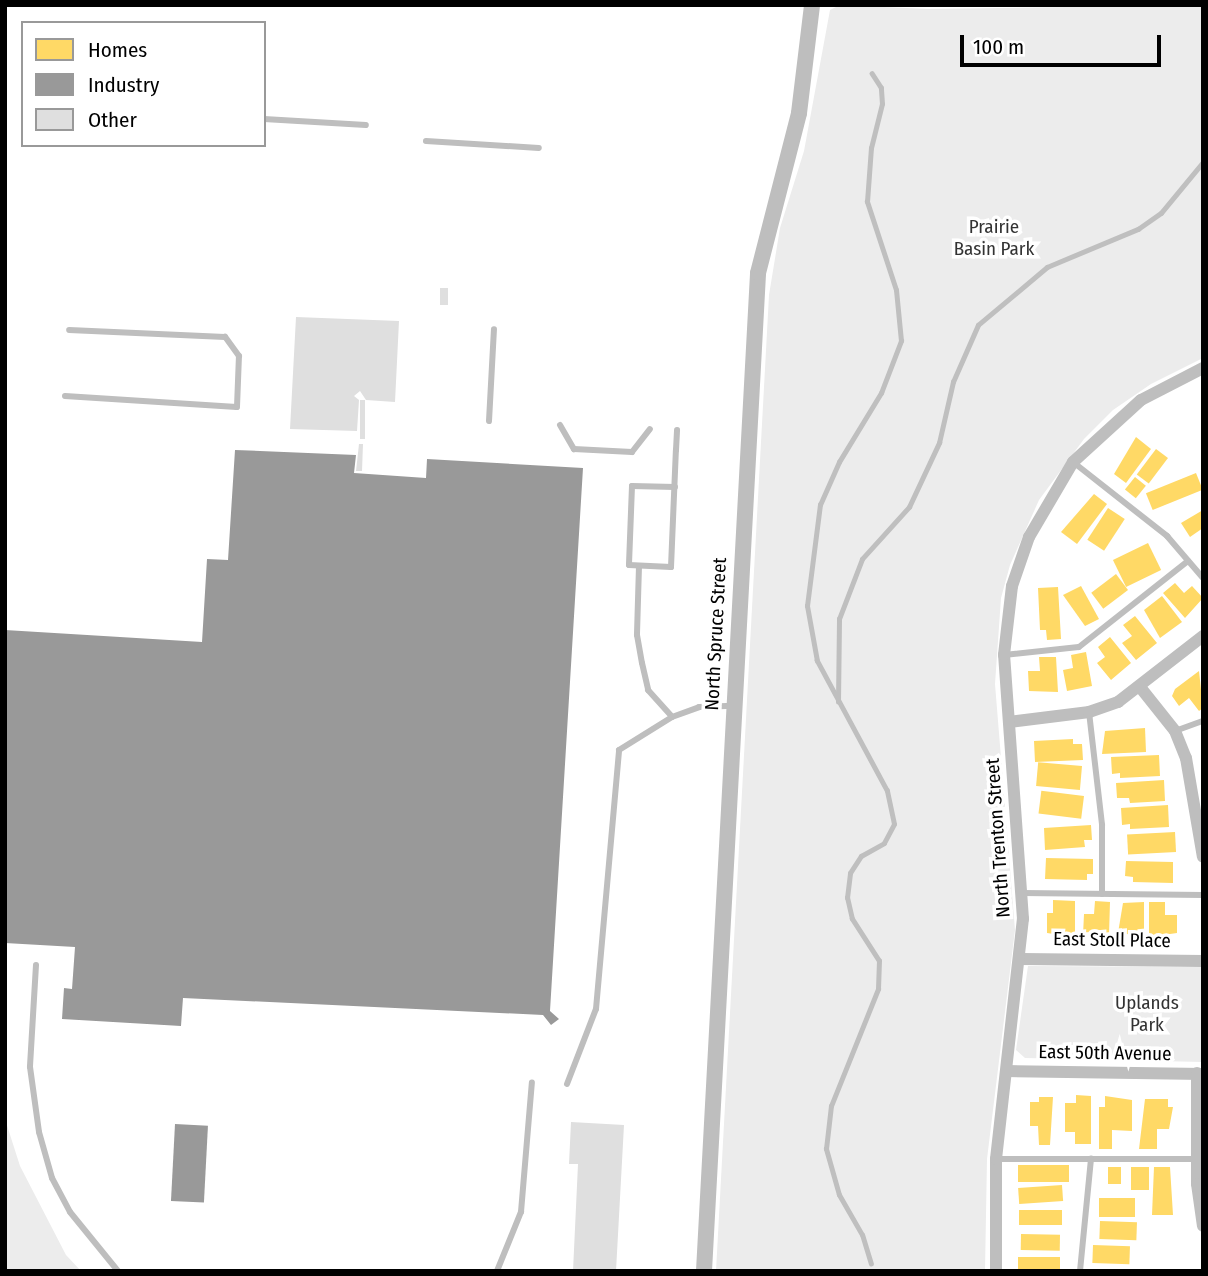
<!DOCTYPE html>
<html>
<head>
<meta charset="utf-8">
<style>
  body { margin:0 }
  #map { position:relative; width:1208px; height:1276px; overflow:hidden; background:#fff; font-family:"Fira Sans Condensed",sans-serif }
  div>[style] { position:absolute }
  .green>* { inset:0; background:#ececec }
  .homes>* { inset:0; background:#ffd966; transform-origin:0 0 }
  .industry>* { inset:0; background:#999; transform-origin:0 0 }
  .stream>* { height:4.5px; margin:-2.25px; padding:0 2.25px; transform-origin:2.25px; border-radius:2.25px; background:#bfbfbf }
  .building>* { inset:0; background:#dfdfdf; transform-origin:0 0 }
  .service>* { height:6px; margin:-3px; padding:0 3px; transform-origin:3px; border-radius:3px; background:#bebebe }
  .minor>* { height:12px; margin:-6px; padding:0 6px; transform-origin:6px; border-radius:6px; background:#bebebe }
  .tertiary>* { height:16px; margin:-8px; padding:0 8px; transform-origin:8px; border-radius:8px; background:#bebebe }
  span { translate:-50% -50%; white-space:nowrap; text-align:center; line-height:1.15; -webkit-text-stroke:7px #fff; paint-order:stroke }
  .park-label { font-size:19px; color:#333 }
  .street-label { font-size:19px; color:#000 }
  .frame { position:absolute; inset:0; border:7px solid #000; pointer-events:none }
  .legend { position:absolute; left:21px; top:21px; width:245px; height:126px; box-sizing:border-box; background:#fff; border:2px solid #999; margin:0; padding:9px 12px; list-style:none; font-size:21px; color:#000 }
  .legend li { display:flex; align-items:center; gap:14px; height:35px }
  .legend b { width:35px; border:2px solid #999 }
  .scale { position:absolute; left:960px; top:35px; width:201px; height:32px; box-sizing:border-box; border:4px solid #000; border-top:0; padding-left:9px; font-size:21px; line-height:24px; white-space:nowrap; color:#000; -webkit-text-stroke:5px #fff; paint-order:stroke }
</style>
</head>
<body>
<div id="map">
  <div class="green">
    <div style="clip-path:polygon(840px 5px,928px 9px,1203px 5px,1203px 358px,1151px 384px,1113px 410px,1084px 439px,1039px 500px,1010px 565px,1001px 598px,995px 684px,1015px 930px,987px 1159px,985px 1271px,716px 1271px,769px 295px,780px 228px,804px 151px,830px 10px)"></div>
    <div style="clip-path:polygon(1028px 966px,1203px 967px,1203px 1062px,1025px 1058px,1016px 1050px)"></div>
    <div style="clip-path:polygon(5px 1119px,20px 1166px,66px 1255px,81px 1271px,5px 1271px)"></div>
  </div>
  <div class="homes">
    <div style="clip-path:polygon(1136px 437px,1151px 449px,1126px 483px,1114px 474px)"></div>
    <div style="left:1156px;top:449px;width:15px;height:32px;rotate:37deg"></div>
    <div style="left:1196px;top:473px;width:18px;height:54px;rotate:68deg"></div>
    <div style="left:1135px;top:477px;width:14px;height:16px;rotate:39deg"></div>
    <div style="clip-path:polygon(1094px 494px,1107px 504px,1077px 544px,1061px 532px)"></div>
    <div style="left:1108px;top:508px;width:20px;height:38px;rotate:33deg"></div>
    <div style="clip-path:polygon(1203px 510px,1203px 528px,1190px 537px,1181px 523px)"></div>
    <div style="left:1148px;top:543px;width:30px;height:39px;rotate:64deg"></div>
    <div style="left:1116px;top:574px;width:20px;height:31px;rotate:53deg"></div>
    <div style="clip-path:polygon(1175px 583px,1184px 593px,1192px 586px,1203px 598px,1185px 618px,1163px 593px)"></div>
    <div style="clip-path:polygon(1081px 586px,1099px 619px,1085px 626px,1063px 595px)"></div>
    <div style="clip-path:polygon(1058px 587px,1061px 639px,1047px 640px,1046px 630px,1040px 630px,1038px 588px)"></div>
    <div style="clip-path:polygon(1162px 596px,1182px 622px,1160px 638px,1144px 610px)"></div>
    <div style="clip-path:polygon(1135px 616px,1157px 643px,1136px 660px,1122px 643px,1132px 636px,1123px 625px)"></div>
    <div style="clip-path:polygon(1110px 637px,1131px 663px,1111px 680px,1097px 663px,1105px 657px,1098px 647px)"></div>
    <div style="clip-path:polygon(1086px 652px,1092px 686px,1067px 691px,1063px 670px,1073px 668px,1071px 655px)"></div>
    <div style="clip-path:polygon(1039px 657px,1056px 657px,1058px 692px,1029px 691px,1028px 671px,1040px 671px)"></div>
    <div style="clip-path:polygon(1199px 671px,1203px 708px,1199px 711px,1189px 698px,1179px 706px,1172px 696px,1175px 689px)"></div>
    <div style="clip-path:polygon(1145px 728px,1146px 752px,1102px 754px,1105px 731px)"></div>
    <div style="clip-path:polygon(1073px 739px,1073px 744px,1082px 744px,1083px 760px,1035px 762px,1034px 741px)"></div>
    <div style="clip-path:polygon(1159px 755px,1160px 776px,1120px 778px,1120px 773px,1112px 774px,1111px 757px)"></div>
    <div style="left:1082px;top:766px;width:24px;height:44px;rotate:95deg"></div>
    <div style="clip-path:polygon(1164px 780px,1165px 801px,1130px 803px,1129px 798px,1117px 798px,1116px 783px)"></div>
    <div style="left:1084px;top:796px;width:23px;height:43px;rotate:97deg"></div>
    <div style="clip-path:polygon(1168px 805px,1169px 827px,1130px 829px,1130px 824px,1122px 825px,1121px 808px)"></div>
    <div style="clip-path:polygon(1091px 825px,1092px 840px,1084px 840px,1085px 847px,1045px 850px,1044px 828px)"></div>
    <div style="left:1175px;top:832px;width:20px;height:48px;rotate:87deg"></div>
    <div style="clip-path:polygon(1046px 858px,1093px 859px,1093px 874px,1087px 874px,1087px 880px,1045px 879px)"></div>
    <div style="clip-path:polygon(1126px 861px,1173px 862px,1173px 883px,1133px 882px,1133px 877px,1125px 876px)"></div>
    <div style="clip-path:polygon(1053px 900px,1075px 901px,1075px 937px,1047px 933px,1047px 913px,1053px 913px)"></div>
    <div style="clip-path:polygon(1095px 901px,1110px 902px,1109px 935px,1083px 935px,1084px 914px,1094px 914px)"></div>
    <div style="clip-path:polygon(1144px 902px,1144px 936px,1118px 933px,1123px 903px)"></div>
    <div style="clip-path:polygon(1149px 902px,1165px 902px,1165px 915px,1177px 915px,1177px 933px,1149px 937px)"></div>
    <div style="clip-path:polygon(1076px 1095px,1091px 1096px,1091px 1144px,1075px 1144px,1075px 1132px,1065px 1132px,1065px 1103px,1076px 1103px)"></div>
    <div style="clip-path:polygon(1105px 1096px,1132px 1100px,1132px 1131px,1112px 1130px,1112px 1149px,1099px 1149px,1099px 1107px,1105px 1107px)"></div>
    <div style="clip-path:polygon(1039px 1097px,1053px 1097px,1050px 1145px,1039px 1145px,1038px 1126px,1030px 1126px,1030px 1102px,1039px 1102px)"></div>
    <div style="clip-path:polygon(1145px 1099px,1168px 1099px,1168px 1107px,1173px 1107px,1169px 1129px,1157px 1129px,1157px 1149px,1139px 1149px)"></div>
    <div style="left:1069px;top:1165px;width:17px;height:51px;rotate:90deg"></div>
    <div style="left:1108px;top:1167px;width:13px;height:17px"></div>
    <div style="left:1131px;top:1167px;width:18px;height:23px"></div>
    <div style="clip-path:polygon(1154px 1167px,1170px 1167px,1173px 1215px,1152px 1215px)"></div>
    <div style="left:1062px;top:1185px;width:16px;height:44px;rotate:86deg"></div>
    <div style="left:1099px;top:1198px;width:36px;height:19px"></div>
    <div style="left:1019px;top:1210px;width:43px;height:15px"></div>
    <div style="left:1100px;top:1221px;width:37px;height:18px;rotate:2deg"></div>
    <div style="left:1021px;top:1234px;width:39px;height:16px;rotate:1deg"></div>
    <div style="left:1093px;top:1245px;width:37px;height:18px;rotate:2deg"></div>
    <div style="left:1060px;top:1257px;width:14px;height:42px;rotate:90deg"></div>
  </div>
  <div class="industry">
    <div style="clip-path:polygon(235px 450px,356px 455px,354px 473px,426px 478px,427px 459px,583px 468px,550px 1011px,559px 1019px,551px 1025px,543px 1015px,183px 998px,181px 1026px,62px 1019px,64px 988px,72px 989px,75px 947px,5px 943px,5px 630px,202px 642px,207px 559px,228px 560px)"></div>
    <div style="left:175px;top:1124px;width:33px;height:77px;rotate:3deg"></div>
  </div>
  <div class="stream">
    <div style="left:838px;top:702px;width:83px;rotate:-89.3deg"></div>
    <div style="left:839px;top:619px;width:64px;rotate:-69deg"></div>
    <div style="left:862px;top:559px;width:70px;rotate:-47.9deg"></div>
    <div style="left:909px;top:507px;width:71px;rotate:-64.9deg"></div>
    <div style="left:939px;top:443px;width:63px;rotate:-77.1deg"></div>
    <div style="left:953px;top:382px;width:62px;rotate:-66.3deg"></div>
    <div style="left:978px;top:325px;width:90px;rotate:-40deg"></div>
    <div style="left:1047px;top:267px;width:99px;rotate:-22.7deg"></div>
    <div style="left:1138px;top:229px;width:28px;rotate:-35deg"></div>
    <div style="left:1161px;top:213px;width:66px;rotate:-50.5deg"></div>
    <div style="left:871px;top:1264px;width:30px;rotate:-107deg"></div>
    <div style="left:862px;top:1235px;width:46px;rotate:-119.9deg"></div>
    <div style="left:839px;top:1195px;width:48px;rotate:-105.8deg"></div>
    <div style="left:826px;top:1149px;width:43px;rotate:-83.4deg"></div>
    <div style="left:831px;top:1106px;width:126px;rotate:-68.1deg"></div>
    <div style="left:878px;top:989px;width:28px;rotate:-88deg"></div>
    <div style="left:879px;top:961px;width:50px;rotate:-122.7deg"></div>
    <div style="left:852px;top:919px;width:22px;rotate:-103deg"></div>
    <div style="left:847px;top:898px;width:25px;rotate:-83deg"></div>
    <div style="left:850px;top:873px;width:20px;rotate:-57deg"></div>
    <div style="left:861px;top:856px;width:26px;rotate:-29deg"></div>
    <div style="left:884px;top:843px;width:21px;rotate:-62deg"></div>
    <div style="left:894px;top:824px;width:34px;rotate:-102deg"></div>
    <div style="left:887px;top:791px;width:148px;rotate:-118.3deg"></div>
    <div style="left:817px;top:661px;width:56px;rotate:-100.3deg"></div>
    <div style="left:807px;top:606px;width:102px;rotate:-82.7deg"></div>
    <div style="left:820px;top:505px;width:47px;rotate:-66.2deg"></div>
    <div style="left:839px;top:462px;width:81px;rotate:-58.7deg"></div>
    <div style="left:881px;top:393px;width:56px;rotate:-69deg"></div>
    <div style="left:901px;top:341px;width:51px;rotate:-95.6deg"></div>
    <div style="left:896px;top:290px;width:93px;rotate:-108.2deg"></div>
    <div style="left:867px;top:202px;width:54px;rotate:-85.8deg"></div>
    <div style="left:871px;top:148px;width:45px;rotate:-76deg"></div>
    <div style="left:882px;top:104px;width:16px;rotate:-94deg"></div>
    <div style="left:881px;top:88px;width:17px;rotate:-123deg"></div>
  </div>
  <div class="building">
    <div style="left:440px;top:288px;width:8px;height:17px"></div>
    <div style="clip-path:polygon(296px 317px,399px 321px,395px 402px,366px 400px,360px 391px,354px 396px,359px 400px,357px 431px,290px 429px)"></div>
    <div style="left:360px;top:400px;width:5px;height:39px"></div>
    <div style="clip-path:polygon(359px 444px,363px 444px,362px 471px,356px 471px)"></div>
    <div style="clip-path:polygon(571px 1122px,624px 1125px,616px 1271px,573px 1271px,578px 1164px,569px 1164px)"></div>
  </div>
  <div class="service">
    <div style="left:264px;top:119px;width:102px;rotate:3.4deg"></div>
    <div style="left:426px;top:141px;width:113px;rotate:3.5deg"></div>
    <div style="left:65px;top:396px;width:172px;rotate:3.7deg"></div>
    <div style="left:237px;top:407px;width:51px;rotate:-87.8deg"></div>
    <div style="left:239px;top:356px;width:24px;rotate:-126deg"></div>
    <div style="left:225px;top:337px;width:156px;rotate:-177.4deg"></div>
    <div style="left:489px;top:421px;width:92px;rotate:-86.9deg"></div>
    <div style="left:560px;top:425px;width:28px;rotate:60deg"></div>
    <div style="left:574px;top:449px;width:58px;rotate:3deg"></div>
    <div style="left:632px;top:452px;width:29px;rotate:-52deg"></div>
    <div style="left:1073px;top:462px;width:120px;rotate:38.2deg"></div>
    <div style="left:1167px;top:536px;width:55px;rotate:49.4deg"></div>
    <div style="left:675px;top:487px;width:43px;rotate:-178.7deg"></div>
    <div style="left:632px;top:486px;width:79px;rotate:92.2deg"></div>
    <div style="left:629px;top:565px;width:42px;rotate:2.7deg"></div>
    <div style="left:671px;top:567px;width:117px;rotate:-87.6deg"></div>
    <div style="left:676px;top:450px;width:20px;rotate:-87deg"></div>
    <div style="left:639px;top:566px;width:69px;rotate:91.7deg"></div>
    <div style="left:637px;top:635px;width:28px;rotate:80deg"></div>
    <div style="left:642px;top:663px;width:28px;rotate:77deg"></div>
    <div style="left:648px;top:690px;width:36px;rotate:48deg"></div>
    <div style="left:1004px;top:655px;width:75px;rotate:-6.1deg"></div>
    <div style="left:1079px;top:647px;width:139px;rotate:-38.3deg"></div>
    <div style="left:1089px;top:712px;width:114px;rotate:83.4deg"></div>
    <div style="left:1102px;top:825px;width:69px;rotate:90deg"></div>
    <div style="left:1175px;top:731px;width:30px;rotate:-20deg"></div>
    <div style="left:1022px;top:893px;width:181px;rotate:0.6deg"></div>
    <div style="left:36px;top:965px;width:102px;rotate:93.4deg"></div>
    <div style="left:30px;top:1067px;width:66px;rotate:82.1deg"></div>
    <div style="left:39px;top:1132px;width:48px;rotate:74.2deg"></div>
    <div style="left:52px;top:1178px;width:38px;rotate:62deg"></div>
    <div style="left:70px;top:1212px;width:76px;rotate:50.9deg"></div>
    <div style="left:567px;top:1084px;width:80px;rotate:-68.9deg"></div>
    <div style="left:596px;top:1009px;width:260px;rotate:-84.9deg"></div>
    <div style="left:619px;top:750px;width:62px;rotate:-31.9deg"></div>
    <div style="left:672px;top:717px;width:29px;rotate:-20deg"></div>
    <div style="left:699px;top:707px;width:34px;rotate:-2deg"></div>
    <div style="left:996px;top:1159px;width:200px"></div>
    <div style="left:497px;top:1271px;width:64px;rotate:-67.9deg"></div>
    <div style="left:521px;top:1212px;width:130px;rotate:-85.2deg"></div>
    <div style="left:1080px;top:1271px;width:113px;rotate:-84.4deg"></div>
  </div>
  <div class="minor">
    <div style="left:1140px;top:687px;width:56px;rotate:51.5deg"></div>
    <div style="left:1175px;top:731px;width:29px;rotate:68deg"></div>
    <div style="left:1186px;top:758px;width:100px;rotate:80.3deg"></div>
    <div style="left:1009px;top:722px;width:81px;rotate:-7.1deg"></div>
    <div style="left:1089px;top:712px;width:31px;rotate:-19deg"></div>
    <div style="left:1118px;top:702px;width:108px;rotate:-37.8deg"></div>
    <div style="left:1022px;top:959px;width:181px;rotate:0.6deg"></div>
    <div style="left:1007px;top:1071px;width:196px;rotate:0.9deg"></div>
    <div style="left:1197px;top:1073px;width:111px;rotate:90deg"></div>
    <div style="left:1197px;top:1184px;width:42px;rotate:81.9deg"></div>
    <div style="left:996px;top:1271px;width:112px;rotate:-90deg"></div>
    <div style="left:996px;top:1159px;width:242px;rotate:-83.6deg"></div>
    <div style="left:1023px;top:919px;width:265px;rotate:-94.1deg"></div>
    <div style="left:1004px;top:655px;width:69px;rotate:-83.4deg"></div>
    <div style="left:1012px;top:586px;width:52px;rotate:-70.9deg"></div>
    <div style="left:1029px;top:537px;width:87px;rotate:-59.6deg"></div>
    <div style="left:1073px;top:462px;width:92px;rotate:-42.4deg"></div>
    <div style="left:1141px;top:400px;width:70px;rotate:-27.3deg"></div>
  </div>
  <div class="tertiary">
    <div style="left:704px;top:1271px;width:999px;rotate:-86.9deg"></div>
    <div style="left:758px;top:273px;width:165px;rotate:-75.6deg"></div>
    <div style="left:799px;top:113px;width:109px;rotate:-83.1deg"></div>
  </div>
  <div class="park-label">
    <span style="left:994px;top:238px">Prairie<br>Basin Park</span>
    <span style="left:1147px;top:1014px">Uplands<br>Park</span>
  </div>
  <div class="street-label">
    <span style="left:716px;top:634px;rotate:-87deg">North Spruce Street</span>
    <span style="left:998px;top:838px;rotate:-94deg">North Trenton Street</span>
    <span style="left:1112px;top:940px;rotate:1deg">East Stoll Place</span>
    <span style="left:1105px;top:1053px;rotate:1deg">East 50th Avenue</span>
  </div>
  <div class="frame"></div>
  <ul class="legend">
  <li><b style="height:19px;background:#ffd966"></b>Homes</li>
  <li><b style="height:19px;background:#999"></b>Industry</li>
  <li><b style="height:19px;background:#dfdfdf"></b>Other</li>
  </ul>
  <div class="scale">100 m</div>
</div>
</body>
</html>
